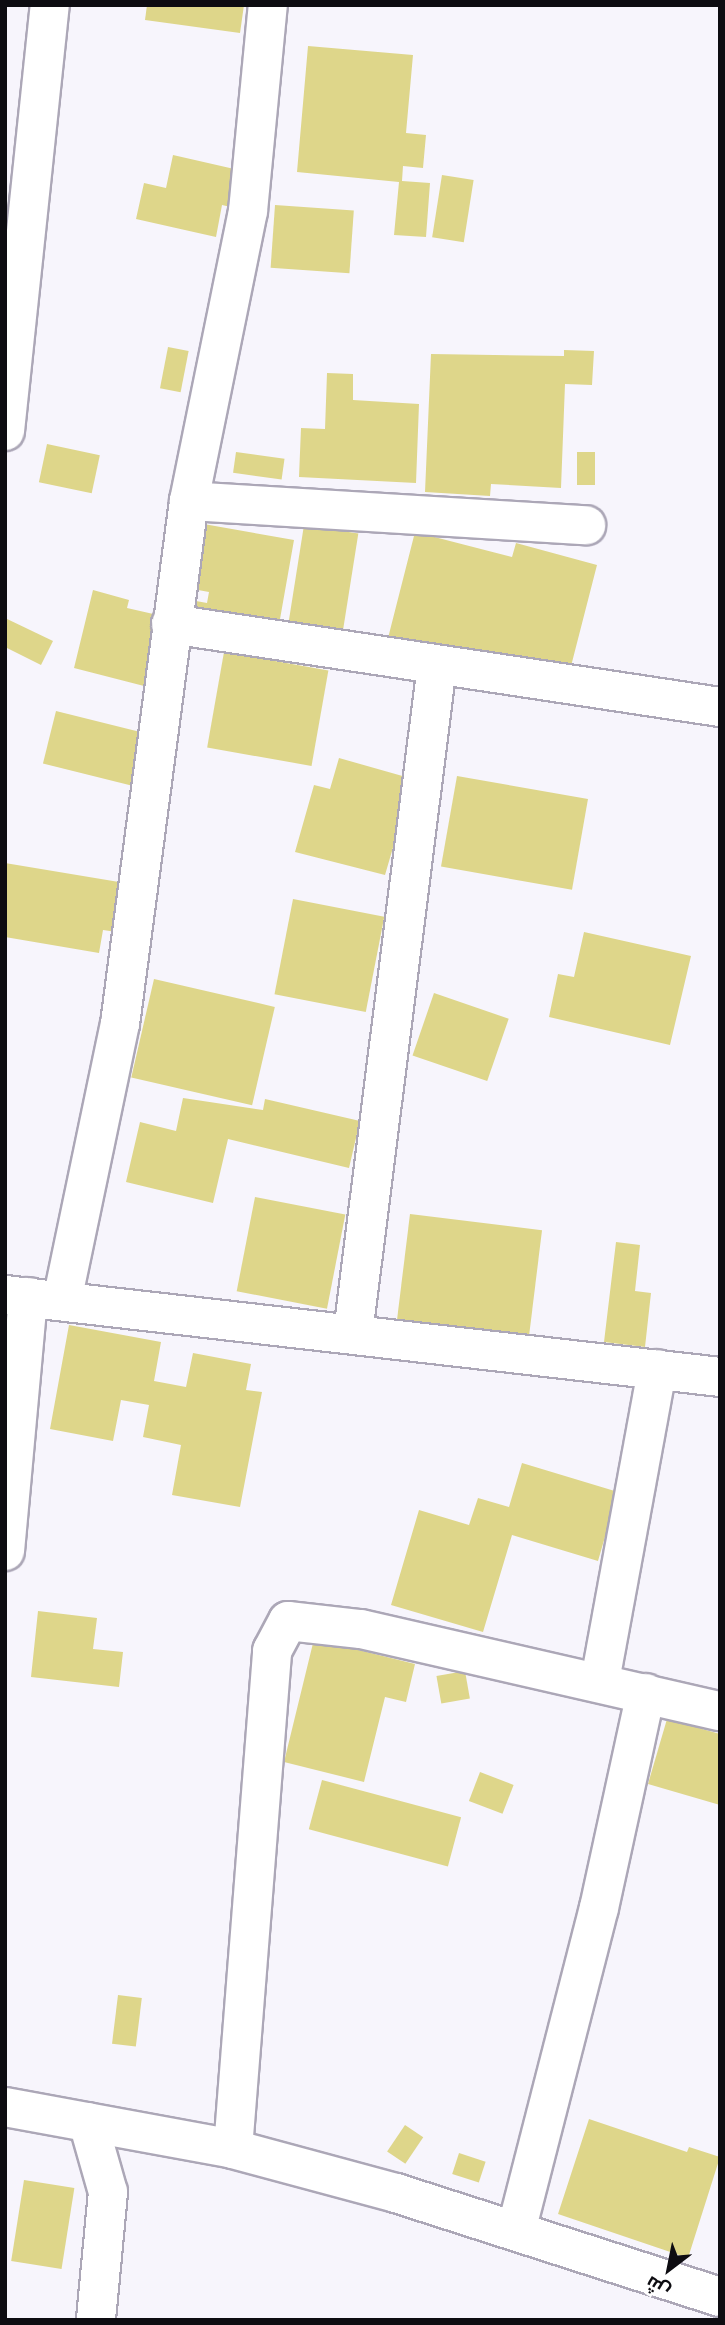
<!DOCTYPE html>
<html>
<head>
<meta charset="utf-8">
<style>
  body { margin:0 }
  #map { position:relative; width:725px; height:2325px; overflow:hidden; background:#f7f5fc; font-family:"Times New Roman",Cairo,serif }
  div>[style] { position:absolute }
  .building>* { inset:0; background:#ded68a; transform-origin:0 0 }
  .roads { filter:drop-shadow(2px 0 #aca7b7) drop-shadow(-2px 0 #aca7b7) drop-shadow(0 2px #aca7b7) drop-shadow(0 -2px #aca7b7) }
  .minor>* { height:38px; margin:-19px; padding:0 19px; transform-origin:19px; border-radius:19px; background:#fff }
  span { translate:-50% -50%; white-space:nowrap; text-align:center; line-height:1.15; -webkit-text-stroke:6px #fff; paint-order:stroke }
  .frame { position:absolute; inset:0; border:7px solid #0d0c11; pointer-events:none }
  .north { position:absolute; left:634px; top:2234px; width:70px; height:70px; -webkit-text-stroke:5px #fff; paint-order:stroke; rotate:212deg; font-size:19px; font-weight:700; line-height:28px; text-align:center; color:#0d0c11 }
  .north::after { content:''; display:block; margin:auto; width:24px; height:32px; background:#0d0c11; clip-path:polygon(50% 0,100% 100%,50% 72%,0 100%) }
</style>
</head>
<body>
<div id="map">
  <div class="building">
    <div style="clip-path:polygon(147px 5px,244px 5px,240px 33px,145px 20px)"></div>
    <div style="clip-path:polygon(308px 46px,413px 55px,406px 133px,426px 135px,423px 168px,403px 166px,402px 181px,430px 183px,426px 237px,394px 235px,399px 182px,297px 172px)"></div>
    <div style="clip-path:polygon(173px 155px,243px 171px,235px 208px,222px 205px,216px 237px,136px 219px,144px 183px,166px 188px)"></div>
    <div style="left:442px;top:175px;width:32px;height:63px;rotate:9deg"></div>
    <div style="left:275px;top:205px;width:79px;height:63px;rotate:4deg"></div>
    <div style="left:168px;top:347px;width:21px;height:42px;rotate:11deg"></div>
    <div style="clip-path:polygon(564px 350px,594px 351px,592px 385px,565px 384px,561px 488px,491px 484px,490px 496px,425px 492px,431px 354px,564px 356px)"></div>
    <div style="clip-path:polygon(327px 373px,353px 374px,353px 400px,419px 404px,416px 483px,299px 477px,301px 428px,325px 429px)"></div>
    <div style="left:47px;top:444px;width:54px;height:39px;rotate:12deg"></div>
    <div style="left:236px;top:452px;width:49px;height:21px;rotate:8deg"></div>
    <div style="left:577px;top:452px;width:18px;height:33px"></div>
    <div style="clip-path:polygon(198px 523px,294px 540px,277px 636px,183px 619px,185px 599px,207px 603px,209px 592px,187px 588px)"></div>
    <div style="left:304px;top:525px;width:55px;height:110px;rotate:9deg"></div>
    <div style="clip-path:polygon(415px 532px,512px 557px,516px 543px,597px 565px,569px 674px,468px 648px,465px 662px,387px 642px)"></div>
    <div style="clip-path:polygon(93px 590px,129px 600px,127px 608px,162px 616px,144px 686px,74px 668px)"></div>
    <div style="clip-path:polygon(5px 618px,53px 641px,41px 665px,5px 647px)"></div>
    <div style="left:224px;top:652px;width:106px;height:97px;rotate:10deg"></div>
    <div style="left:56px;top:711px;width:92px;height:54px;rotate:14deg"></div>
    <div style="clip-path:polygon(339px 758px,413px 779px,385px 875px,295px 852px,314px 785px,330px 789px)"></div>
    <div style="left:457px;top:776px;width:133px;height:92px;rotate:10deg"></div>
    <div style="clip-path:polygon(5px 863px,131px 884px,123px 933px,103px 930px,99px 953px,5px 937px)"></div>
    <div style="left:293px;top:899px;width:93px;height:97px;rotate:11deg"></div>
    <div style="clip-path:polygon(584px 932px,691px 956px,670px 1045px,549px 1017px,558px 974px,574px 977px)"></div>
    <div style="left:154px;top:979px;width:124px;height:101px;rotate:13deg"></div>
    <div style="left:434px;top:993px;width:79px;height:66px;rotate:19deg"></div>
    <div style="clip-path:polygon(183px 1098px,263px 1110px,265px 1099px,360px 1121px,349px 1168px,228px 1139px,213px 1203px,126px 1182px,140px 1122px,176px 1131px)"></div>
    <div style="left:255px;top:1197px;width:92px;height:96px;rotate:11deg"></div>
    <div style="left:410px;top:1214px;width:133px;height:111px;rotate:7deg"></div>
    <div style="clip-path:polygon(616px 1242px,640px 1245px,635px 1291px,651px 1293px,645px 1347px,604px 1342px)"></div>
    <div style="clip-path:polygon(69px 1325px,161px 1342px,154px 1381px,186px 1387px,193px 1353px,251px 1364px,246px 1390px,262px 1392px,240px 1507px,172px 1495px,181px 1445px,143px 1437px,149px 1405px,121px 1400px,113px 1441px,50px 1429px)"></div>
    <div style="clip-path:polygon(522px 1463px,618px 1492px,598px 1561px,512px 1535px,483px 1632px,391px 1605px,419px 1510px,469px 1525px,478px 1498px,509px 1507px)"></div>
    <div style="clip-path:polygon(38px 1611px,97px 1618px,93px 1649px,123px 1652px,119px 1687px,31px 1677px)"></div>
    <div style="clip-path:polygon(314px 1639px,415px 1664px,406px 1702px,385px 1697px,364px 1782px,284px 1762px)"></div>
    <div style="left:465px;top:1671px;width:28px;height:29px;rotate:80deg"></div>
    <div style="clip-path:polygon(667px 1719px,720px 1734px,720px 1805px,648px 1784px)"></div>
    <div style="left:480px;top:1772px;width:36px;height:31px;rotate:21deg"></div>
    <div style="left:322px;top:1780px;width:144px;height:51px;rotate:15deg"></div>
    <div style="left:118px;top:1995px;width:24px;height:49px;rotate:7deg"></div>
    <div style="clip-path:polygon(589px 2119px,687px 2152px,689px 2147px,720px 2157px,688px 2258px,558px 2214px)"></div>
    <div style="left:405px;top:2125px;width:22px;height:32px;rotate:34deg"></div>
    <div style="left:459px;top:2153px;width:28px;height:22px;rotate:18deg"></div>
    <div style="left:24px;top:2180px;width:51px;height:82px;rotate:9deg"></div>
  </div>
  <div class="roads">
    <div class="minor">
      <div style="left:5px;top:431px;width:428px;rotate:-84deg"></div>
      <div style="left:189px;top:501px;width:398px;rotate:3.5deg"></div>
      <div style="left:171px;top:624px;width:555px;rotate:8.6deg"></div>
      <div style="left:5px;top:1295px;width:720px;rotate:6.54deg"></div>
      <div style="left:62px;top:1301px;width:283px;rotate:-78.2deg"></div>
      <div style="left:120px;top:1024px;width:528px;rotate:-82.48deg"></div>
      <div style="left:189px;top:501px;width:296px;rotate:-78.5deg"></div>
      <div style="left:248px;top:211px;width:207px;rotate:-84.5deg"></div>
      <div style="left:353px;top:1333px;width:673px;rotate:-82.83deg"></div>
      <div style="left:5px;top:1551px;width:255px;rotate:-84.8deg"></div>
      <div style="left:600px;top:1681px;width:317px;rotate:-79.6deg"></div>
      <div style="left:5px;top:2107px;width:232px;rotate:10.4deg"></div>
      <div style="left:233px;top:2149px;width:169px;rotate:15.1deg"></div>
      <div style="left:396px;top:2193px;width:340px;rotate:17.8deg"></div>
      <div style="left:88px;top:2122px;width:73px;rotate:74.1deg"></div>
      <div style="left:108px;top:2192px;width:129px;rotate:95.4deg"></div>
      <div style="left:233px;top:2149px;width:500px;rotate:-85.5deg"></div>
      <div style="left:272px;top:1651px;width:34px;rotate:-62deg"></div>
      <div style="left:288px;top:1621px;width:73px;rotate:6.3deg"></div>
      <div style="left:361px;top:1629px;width:368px;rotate:12.9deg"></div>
      <div style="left:516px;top:2231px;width:333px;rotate:-75.6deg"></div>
      <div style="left:599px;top:1908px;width:220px;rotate:-77.7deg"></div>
    </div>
  </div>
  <div class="frame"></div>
  <div class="north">ش</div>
</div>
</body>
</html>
